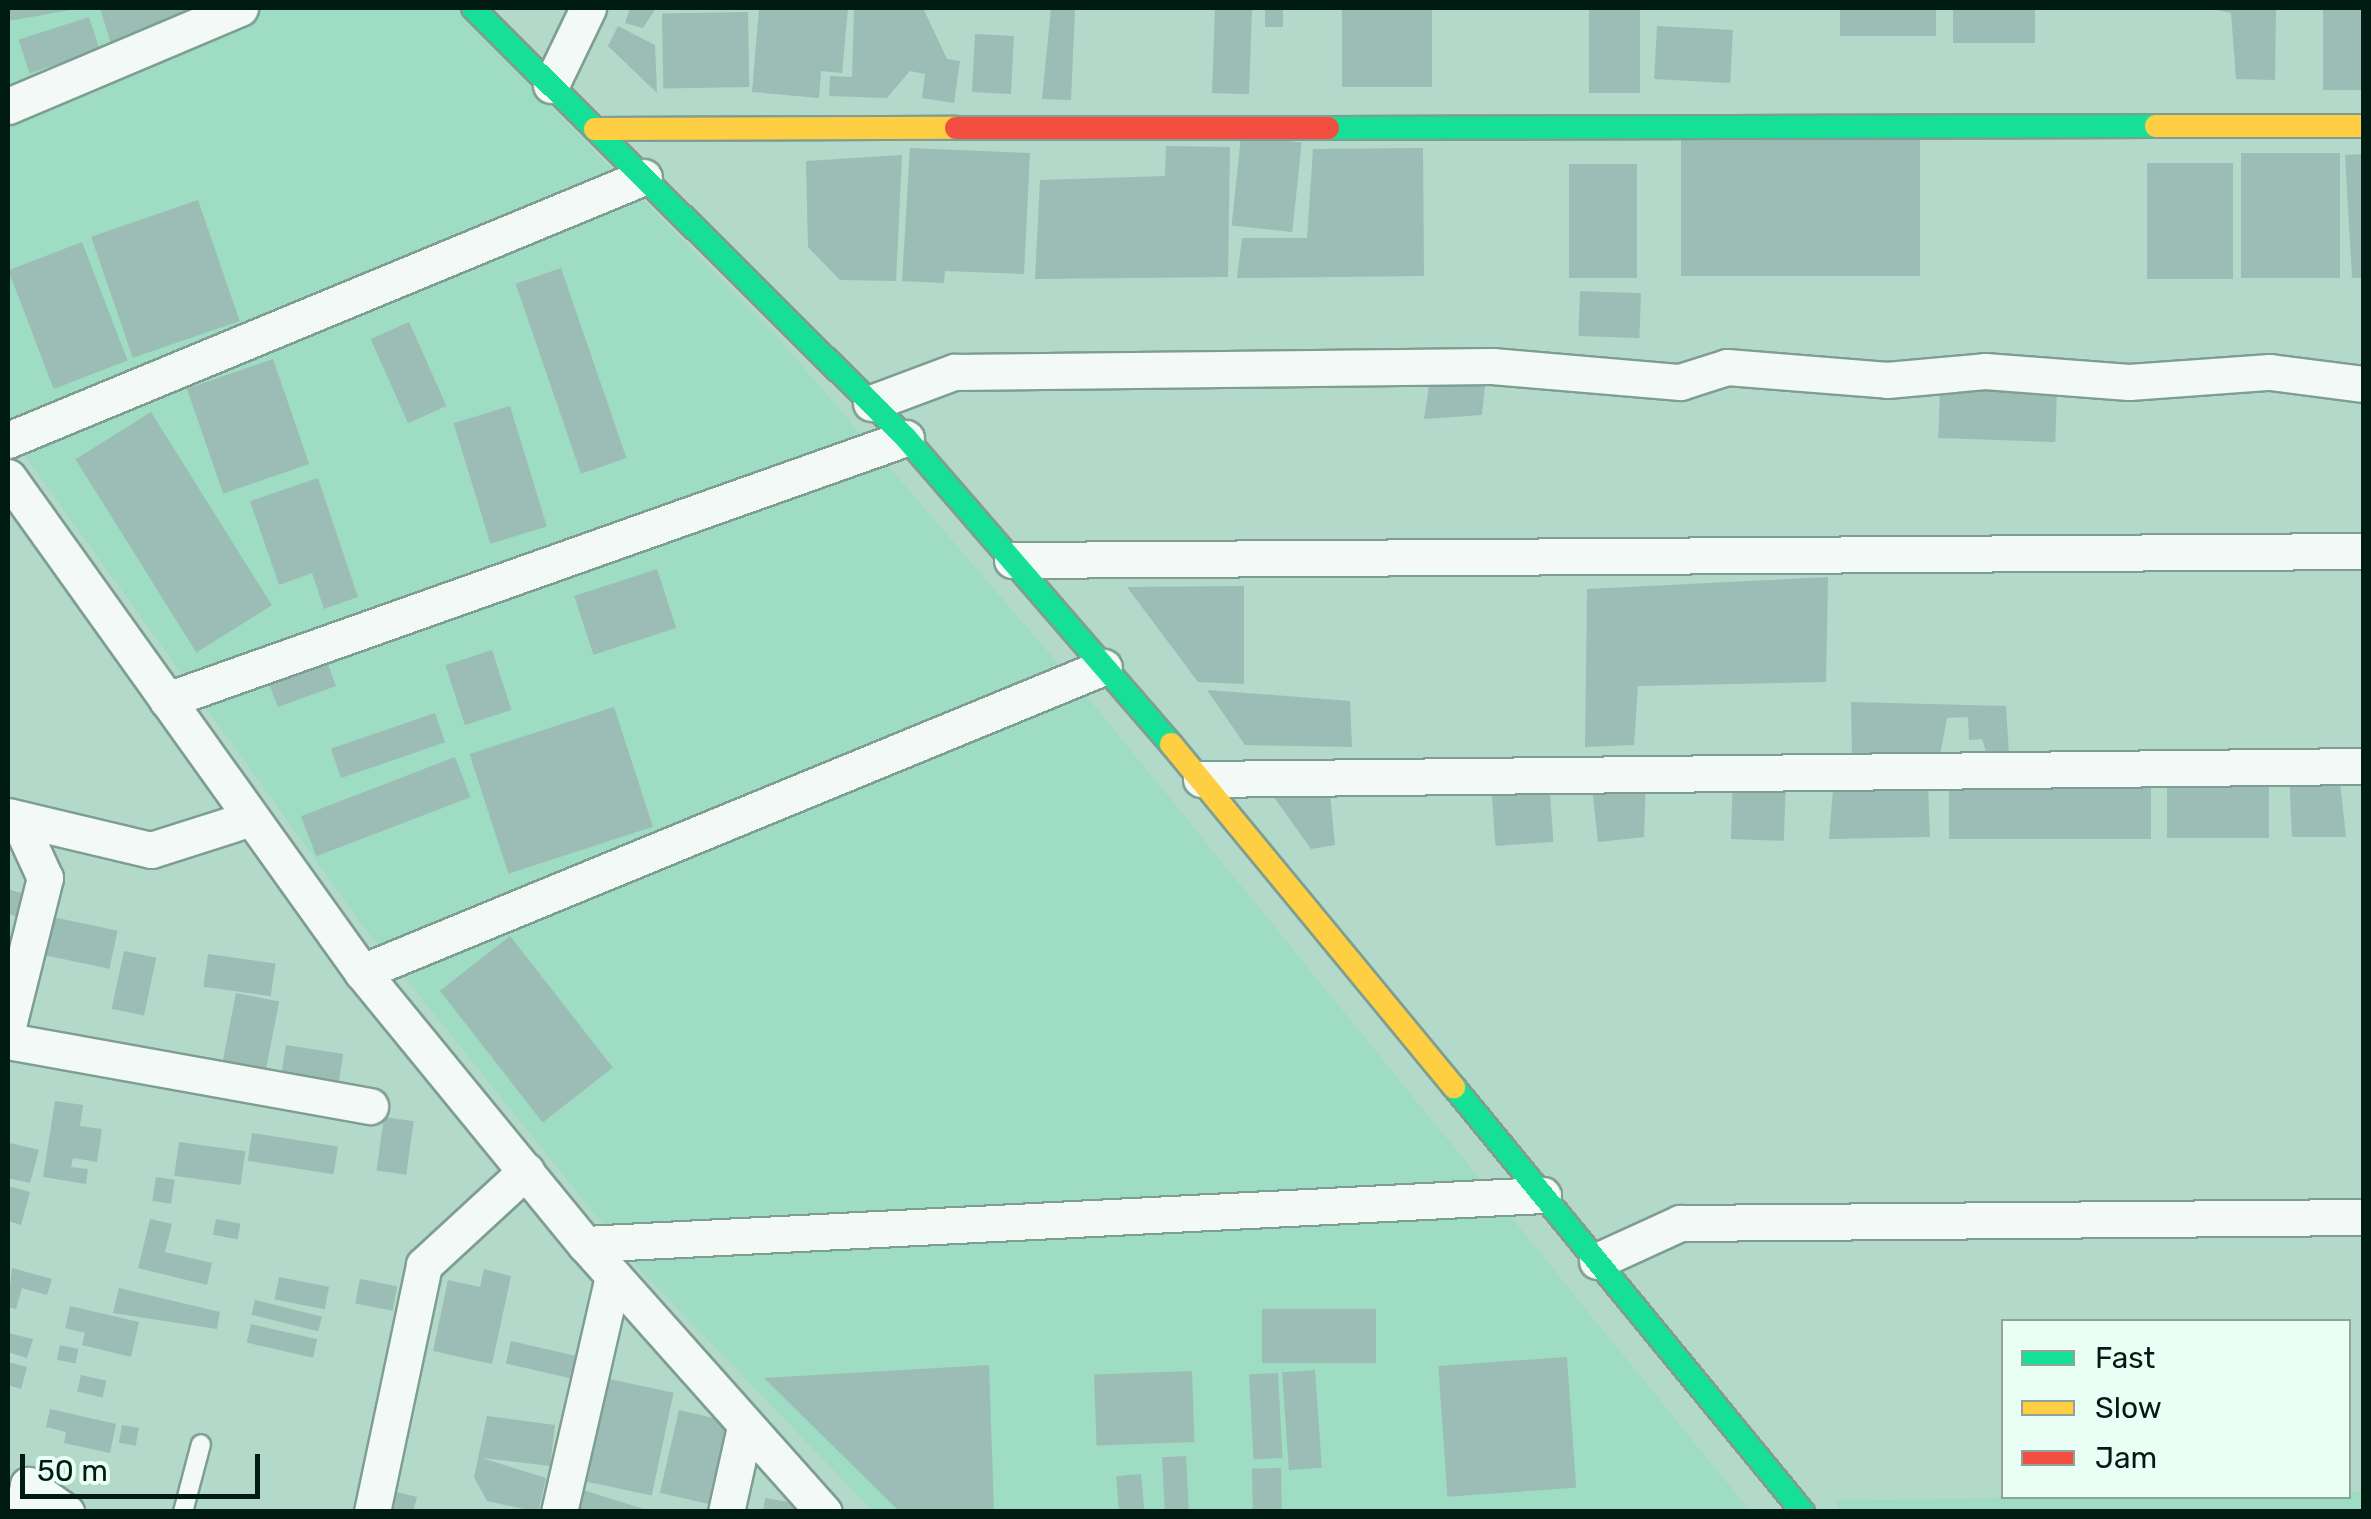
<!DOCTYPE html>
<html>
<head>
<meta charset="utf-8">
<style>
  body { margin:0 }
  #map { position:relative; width:2371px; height:1519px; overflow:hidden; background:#b2d9c9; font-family:Rubik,sans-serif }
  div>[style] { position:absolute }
  .built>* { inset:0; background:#9edcc3 }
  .building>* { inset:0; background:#9cbdb5; transform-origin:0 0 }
  .roads { filter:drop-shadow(2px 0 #7e9e91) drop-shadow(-2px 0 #7e9e91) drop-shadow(0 2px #7e9e91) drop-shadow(0 -2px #7e9e91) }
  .lane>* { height:18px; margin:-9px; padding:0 9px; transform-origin:9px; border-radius:9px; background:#f3f9f7 }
  .street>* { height:35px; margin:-17.5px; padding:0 17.5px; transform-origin:17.5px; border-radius:17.5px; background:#f3f9f7 }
  .fast>* { height:22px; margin:-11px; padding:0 11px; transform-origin:11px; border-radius:11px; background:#16e098 }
  .slow>* { height:22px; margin:-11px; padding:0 11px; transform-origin:11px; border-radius:11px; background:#ffcf43 }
  .jam>* { height:22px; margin:-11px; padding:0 11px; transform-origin:11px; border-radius:11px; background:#f24e42 }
  span { translate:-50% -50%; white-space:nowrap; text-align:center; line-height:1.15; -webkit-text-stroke:8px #e9fef4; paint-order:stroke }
  .frame { position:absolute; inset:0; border:10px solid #001c12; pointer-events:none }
  .legend { position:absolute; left:2001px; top:1319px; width:350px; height:180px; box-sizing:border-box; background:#e9fef4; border:2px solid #8ca49a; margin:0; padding:12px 18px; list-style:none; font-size:30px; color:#001c12 }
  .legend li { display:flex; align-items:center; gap:20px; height:50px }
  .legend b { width:50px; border:2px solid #8ca49a }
  .scale { position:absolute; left:20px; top:1454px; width:240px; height:45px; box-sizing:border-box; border:5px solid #001c12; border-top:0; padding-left:12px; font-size:30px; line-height:35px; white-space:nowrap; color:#001c12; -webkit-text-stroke:8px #e9fef4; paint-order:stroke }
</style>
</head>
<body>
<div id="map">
  <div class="built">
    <div style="clip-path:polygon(8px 8px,455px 8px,779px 339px,1102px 715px,1750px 1511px,873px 1511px,638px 1267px,364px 927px,8px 432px)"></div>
    <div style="clip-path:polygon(2349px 1492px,2363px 1492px,2363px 1511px,1842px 1512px,1834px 1501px)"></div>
  </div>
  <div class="building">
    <div style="clip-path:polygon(8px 8px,82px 8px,8px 21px)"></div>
    <div style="clip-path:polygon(100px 8px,218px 8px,114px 54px)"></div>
    <div style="clip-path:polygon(630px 8px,655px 8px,654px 11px,643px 28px,625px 23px)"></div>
    <div style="clip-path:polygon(759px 8px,848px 8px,842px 73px,821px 71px,819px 98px,752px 92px)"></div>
    <div style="clip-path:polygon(854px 8px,924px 10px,947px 59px,960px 61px,954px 103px,922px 98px,925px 74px,910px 71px,887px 98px,829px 96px,830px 76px,852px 77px)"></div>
    <div style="clip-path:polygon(1051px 8px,1075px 8px,1071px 100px,1042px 99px)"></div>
    <div style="left:1215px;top:8px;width:37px;height:85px;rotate:2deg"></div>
    <div style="left:1265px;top:8px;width:18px;height:19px"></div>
    <div style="left:1342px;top:8px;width:90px;height:79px"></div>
    <div style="left:1589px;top:8px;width:51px;height:85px"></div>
    <div style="left:1840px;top:8px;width:96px;height:28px"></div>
    <div style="left:1953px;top:8px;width:82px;height:35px"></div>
    <div style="clip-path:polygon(2206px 8px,2276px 8px,2275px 80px,2236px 79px,2231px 13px)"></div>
    <div style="left:2323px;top:8px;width:41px;height:82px"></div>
    <div style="left:748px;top:12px;width:75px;height:86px;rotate:89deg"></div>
    <div style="left:89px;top:17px;width:35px;height:74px;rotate:72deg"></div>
    <div style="clip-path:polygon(618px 26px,655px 45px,657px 93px,608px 46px)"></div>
    <div style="left:1657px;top:26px;width:76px;height:53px;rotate:3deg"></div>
    <div style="left:975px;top:34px;width:39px;height:58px;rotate:3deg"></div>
    <div style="left:1241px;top:136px;width:61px;height:90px;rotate:6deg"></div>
    <div style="left:1681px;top:136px;width:239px;height:140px"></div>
    <div style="clip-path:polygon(1166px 146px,1230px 147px,1228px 277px,1035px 279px,1040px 180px,1165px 176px)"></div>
    <div style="clip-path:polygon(910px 148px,1030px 153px,1024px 274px,945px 271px,944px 283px,902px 281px)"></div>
    <div style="clip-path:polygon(1423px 148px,1424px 276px,1237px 278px,1242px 238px,1307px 238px,1313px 149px)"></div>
    <div style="left:2340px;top:153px;width:125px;height:99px;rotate:90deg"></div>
    <div style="clip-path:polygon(2364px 154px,2364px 278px,2352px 278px,2345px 155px)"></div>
    <div style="clip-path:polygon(902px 155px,896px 281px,840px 280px,808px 247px,806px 161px)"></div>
    <div style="left:2233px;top:163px;width:116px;height:86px;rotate:90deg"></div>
    <div style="left:1569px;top:164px;width:68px;height:114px"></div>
    <div style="left:198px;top:200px;width:128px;height:113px;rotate:71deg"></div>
    <div style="left:82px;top:242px;width:127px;height:79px;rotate:69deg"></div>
    <div style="left:561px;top:268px;width:201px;height:48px;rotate:71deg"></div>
    <div style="left:1580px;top:291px;width:61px;height:45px;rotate:2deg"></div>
    <div style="left:409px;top:322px;width:92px;height:42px;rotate:66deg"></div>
    <div style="left:273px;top:359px;width:111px;height:91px;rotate:71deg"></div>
    <div style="clip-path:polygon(1486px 376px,1482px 415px,1424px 419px,1430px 379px)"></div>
    <div style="left:1940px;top:389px;width:117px;height:49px;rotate:2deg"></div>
    <div style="left:510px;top:406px;width:126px;height:59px;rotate:73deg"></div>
    <div style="left:151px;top:412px;width:228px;height:89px;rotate:58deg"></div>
    <div style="clip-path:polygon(318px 478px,358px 597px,324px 609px,312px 573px,279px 585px,250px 501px)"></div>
    <div style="left:657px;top:569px;width:62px;height:87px;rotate:72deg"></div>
    <div style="clip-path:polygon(1828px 577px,1826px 682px,1638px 686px,1634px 745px,1585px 747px,1587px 589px)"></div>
    <div style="clip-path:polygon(1244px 586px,1244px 684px,1198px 682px,1127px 587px)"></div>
    <div style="left:492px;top:650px;width:63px;height:49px;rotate:72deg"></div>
    <div style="left:324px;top:653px;width:35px;height:62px;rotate:70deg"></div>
    <div style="clip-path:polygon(1207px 690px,1350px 701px,1352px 747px,1245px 745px)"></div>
    <div style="clip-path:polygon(1851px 702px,2006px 706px,2009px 754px,1987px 755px,1982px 739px,1969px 740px,1968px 717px,1947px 718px,1940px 755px,1852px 757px)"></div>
    <div style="left:614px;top:707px;width:126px;height:152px;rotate:72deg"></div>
    <div style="left:435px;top:713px;width:31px;height:110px;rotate:71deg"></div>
    <div style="left:455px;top:757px;width:43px;height:165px;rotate:69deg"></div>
    <div style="clip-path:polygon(2289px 772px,2339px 773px,2346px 837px,2292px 837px)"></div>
    <div style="left:1949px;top:775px;width:202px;height:64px"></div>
    <div style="left:2269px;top:776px;width:62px;height:102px;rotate:90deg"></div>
    <div style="clip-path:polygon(1834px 777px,1928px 784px,1930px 837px,1829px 839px)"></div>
    <div style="left:1733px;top:778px;width:53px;height:61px;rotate:2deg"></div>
    <div style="left:1549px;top:779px;width:63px;height:58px;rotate:86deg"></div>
    <div style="clip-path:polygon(1591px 779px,1646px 779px,1644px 837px,1598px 842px)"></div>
    <div style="clip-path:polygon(1329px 782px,1335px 845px,1311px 849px,1266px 786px)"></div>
    <div style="clip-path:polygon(8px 889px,31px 896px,25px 919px,8px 914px)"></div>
    <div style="left:53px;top:917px;width:66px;height:39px;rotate:12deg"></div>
    <div style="left:510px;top:936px;width:167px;height:89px;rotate:52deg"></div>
    <div style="left:124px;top:951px;width:33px;height:59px;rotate:12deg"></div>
    <div style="left:208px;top:954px;width:68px;height:33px;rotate:8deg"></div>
    <div style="left:236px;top:993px;width:44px;height:69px;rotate:11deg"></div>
    <div style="left:286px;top:1045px;width:58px;height:31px;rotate:9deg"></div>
    <div style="clip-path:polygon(55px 1101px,83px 1105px,80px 1126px,102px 1129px,97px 1162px,73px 1158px,71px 1167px,88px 1169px,86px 1184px,43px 1177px)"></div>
    <div style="left:384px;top:1117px;width:30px;height:54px;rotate:8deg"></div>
    <div style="left:252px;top:1133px;width:87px;height:28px;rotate:9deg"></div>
    <div style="left:179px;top:1142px;width:67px;height:34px;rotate:8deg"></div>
    <div style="clip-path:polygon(10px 1143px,39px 1150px,30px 1183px,8px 1178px)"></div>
    <div style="left:156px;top:1177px;width:19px;height:24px;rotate:9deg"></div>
    <div style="clip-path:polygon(8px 1186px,30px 1192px,21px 1225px,8px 1221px)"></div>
    <div style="clip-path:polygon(150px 1219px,172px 1224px,165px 1252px,212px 1263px,207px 1285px,138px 1268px)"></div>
    <div style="left:216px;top:1219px;width:25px;height:16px;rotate:11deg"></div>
    <div style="clip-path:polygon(12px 1268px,52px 1279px,47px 1295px,22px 1288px,16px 1309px,8px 1307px)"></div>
    <div style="clip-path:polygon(484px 1269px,511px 1276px,492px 1364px,433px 1351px,448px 1280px,480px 1287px)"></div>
    <div style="left:279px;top:1277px;width:51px;height:23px;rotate:11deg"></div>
    <div style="left:360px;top:1279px;width:38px;height:25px;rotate:11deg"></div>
    <div style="clip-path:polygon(119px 1288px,220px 1312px,217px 1329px,113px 1313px)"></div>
    <div style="left:255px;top:1300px;width:69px;height:15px;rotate:14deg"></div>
    <div style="clip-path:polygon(70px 1306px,139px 1322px,131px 1357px,82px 1345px,85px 1333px,65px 1328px)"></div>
    <div style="left:1376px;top:1309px;width:54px;height:114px;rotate:90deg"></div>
    <div style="left:251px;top:1324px;width:68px;height:19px;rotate:13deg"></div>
    <div style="clip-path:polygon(8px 1333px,33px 1339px,27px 1358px,8px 1352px)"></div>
    <div style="left:511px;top:1341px;width:66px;height:23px;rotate:13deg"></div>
    <div style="left:60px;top:1345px;width:19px;height:15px;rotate:12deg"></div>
    <div style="left:1567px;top:1357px;width:131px;height:129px;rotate:86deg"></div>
    <div style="clip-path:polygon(8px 1362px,27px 1367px,21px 1389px,8px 1385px)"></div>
    <div style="clip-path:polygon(989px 1365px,994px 1512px,900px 1512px,764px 1378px)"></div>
    <div style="left:1315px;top:1370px;width:98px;height:33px;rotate:86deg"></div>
    <div style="left:1192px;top:1371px;width:71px;height:98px;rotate:88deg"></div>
    <div style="left:1278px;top:1373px;width:85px;height:29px;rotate:87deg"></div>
    <div style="left:81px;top:1375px;width:26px;height:17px;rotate:13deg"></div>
    <div style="left:609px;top:1379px;width:66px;height:105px;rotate:12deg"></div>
    <div style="clip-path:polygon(50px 1409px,116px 1424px,110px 1453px,64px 1443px,66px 1432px,46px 1427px)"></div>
    <div style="left:679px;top:1410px;width:61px;height:85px;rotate:13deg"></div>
    <div style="clip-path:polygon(487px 1416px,555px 1425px,550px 1466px,482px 1458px,546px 1478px,538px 1512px,487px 1501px,474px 1477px)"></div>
    <div style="left:122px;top:1425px;width:17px;height:18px;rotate:10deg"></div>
    <div style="left:1186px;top:1456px;width:56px;height:24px;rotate:87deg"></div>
    <div style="left:1281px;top:1468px;width:44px;height:29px;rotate:89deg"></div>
    <div style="left:1141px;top:1474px;width:38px;height:25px;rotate:85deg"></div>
    <div style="clip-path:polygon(583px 1490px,650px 1511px,650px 1512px,576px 1512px)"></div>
    <div style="clip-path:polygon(397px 1492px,417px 1497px,413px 1512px,393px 1512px)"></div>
    <div style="clip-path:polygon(765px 1498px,795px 1503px,794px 1512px,763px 1512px)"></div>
  </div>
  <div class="roads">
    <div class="lane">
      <div style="left:183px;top:1512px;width:70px;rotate:-75.2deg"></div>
    </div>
    <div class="street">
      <div style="left:551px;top:85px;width:85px;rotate:-64.3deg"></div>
      <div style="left:8px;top:106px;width:252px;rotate:-22.9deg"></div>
      <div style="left:871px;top:403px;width:89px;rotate:-20.5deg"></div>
      <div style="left:954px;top:372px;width:538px;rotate:-0.64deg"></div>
      <div style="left:1492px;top:366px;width:189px;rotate:4.9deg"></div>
      <div style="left:1680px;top:382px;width:49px;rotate:-17.7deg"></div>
      <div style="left:1727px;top:367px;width:161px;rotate:4.6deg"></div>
      <div style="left:1887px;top:380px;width:98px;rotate:-5.2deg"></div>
      <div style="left:1985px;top:371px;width:144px;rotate:4.4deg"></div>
      <div style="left:2129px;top:382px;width:141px;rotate:-4.1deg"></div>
      <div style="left:2270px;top:372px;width:95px;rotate:7.3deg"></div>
      <div style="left:8px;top:440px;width:688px;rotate:-22.47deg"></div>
      <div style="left:8px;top:477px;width:609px;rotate:54.43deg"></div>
      <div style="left:362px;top:972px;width:352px;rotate:50.7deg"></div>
      <div style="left:585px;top:1244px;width:359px;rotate:48.3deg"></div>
      <div style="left:1012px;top:560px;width:1352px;rotate:-0.38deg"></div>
      <div style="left:167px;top:700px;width:784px;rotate:-19.52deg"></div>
      <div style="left:1201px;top:779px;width:1163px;rotate:-0.64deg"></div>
      <div style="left:8px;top:816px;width:147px;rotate:13.4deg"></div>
      <div style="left:151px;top:850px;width:105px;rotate:-17.7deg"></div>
      <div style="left:362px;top:972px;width:802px;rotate:-22.35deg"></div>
      <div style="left:8px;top:1026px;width:153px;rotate:-76deg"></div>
      <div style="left:45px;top:878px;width:65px;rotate:-114.6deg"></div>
      <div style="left:8px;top:1041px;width:368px;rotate:10.2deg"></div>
      <div style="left:585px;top:1244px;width:959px;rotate:-2.93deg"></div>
      <div style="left:1597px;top:1261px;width:91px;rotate:-24.6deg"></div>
      <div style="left:1680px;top:1223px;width:684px;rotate:-0.5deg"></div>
      <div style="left:22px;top:1512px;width:28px;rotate:-77deg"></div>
      <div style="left:28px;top:1485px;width:47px;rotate:35.4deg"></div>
      <div style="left:372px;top:1512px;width:252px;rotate:-78.1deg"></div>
      <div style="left:424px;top:1265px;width:139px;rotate:-42.7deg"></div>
      <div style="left:559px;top:1512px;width:242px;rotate:-77.1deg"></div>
      <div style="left:726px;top:1512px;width:87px;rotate:-77.4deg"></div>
    </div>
    <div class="fast">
      <div style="left:473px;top:8px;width:610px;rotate:44.8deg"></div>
      <div style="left:906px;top:438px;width:405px;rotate:49.1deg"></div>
      <div style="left:1328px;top:128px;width:828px;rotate:-0.14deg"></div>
      <div style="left:1454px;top:1087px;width:550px;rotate:50.61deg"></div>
    </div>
    <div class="slow">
      <div style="left:2156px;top:126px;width:208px"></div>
      <div style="left:595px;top:129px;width:361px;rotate:-0.2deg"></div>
      <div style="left:1171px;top:744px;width:445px;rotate:50.5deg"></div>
    </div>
    <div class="jam">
      <div style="left:956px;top:128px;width:372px"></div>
    </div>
  </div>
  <div class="frame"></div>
  <ul class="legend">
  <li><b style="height:12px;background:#16e098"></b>Fast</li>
  <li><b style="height:12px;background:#ffcf43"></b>Slow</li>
  <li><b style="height:12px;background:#f24e42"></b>Jam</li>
  </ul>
  <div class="scale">50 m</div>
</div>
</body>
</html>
